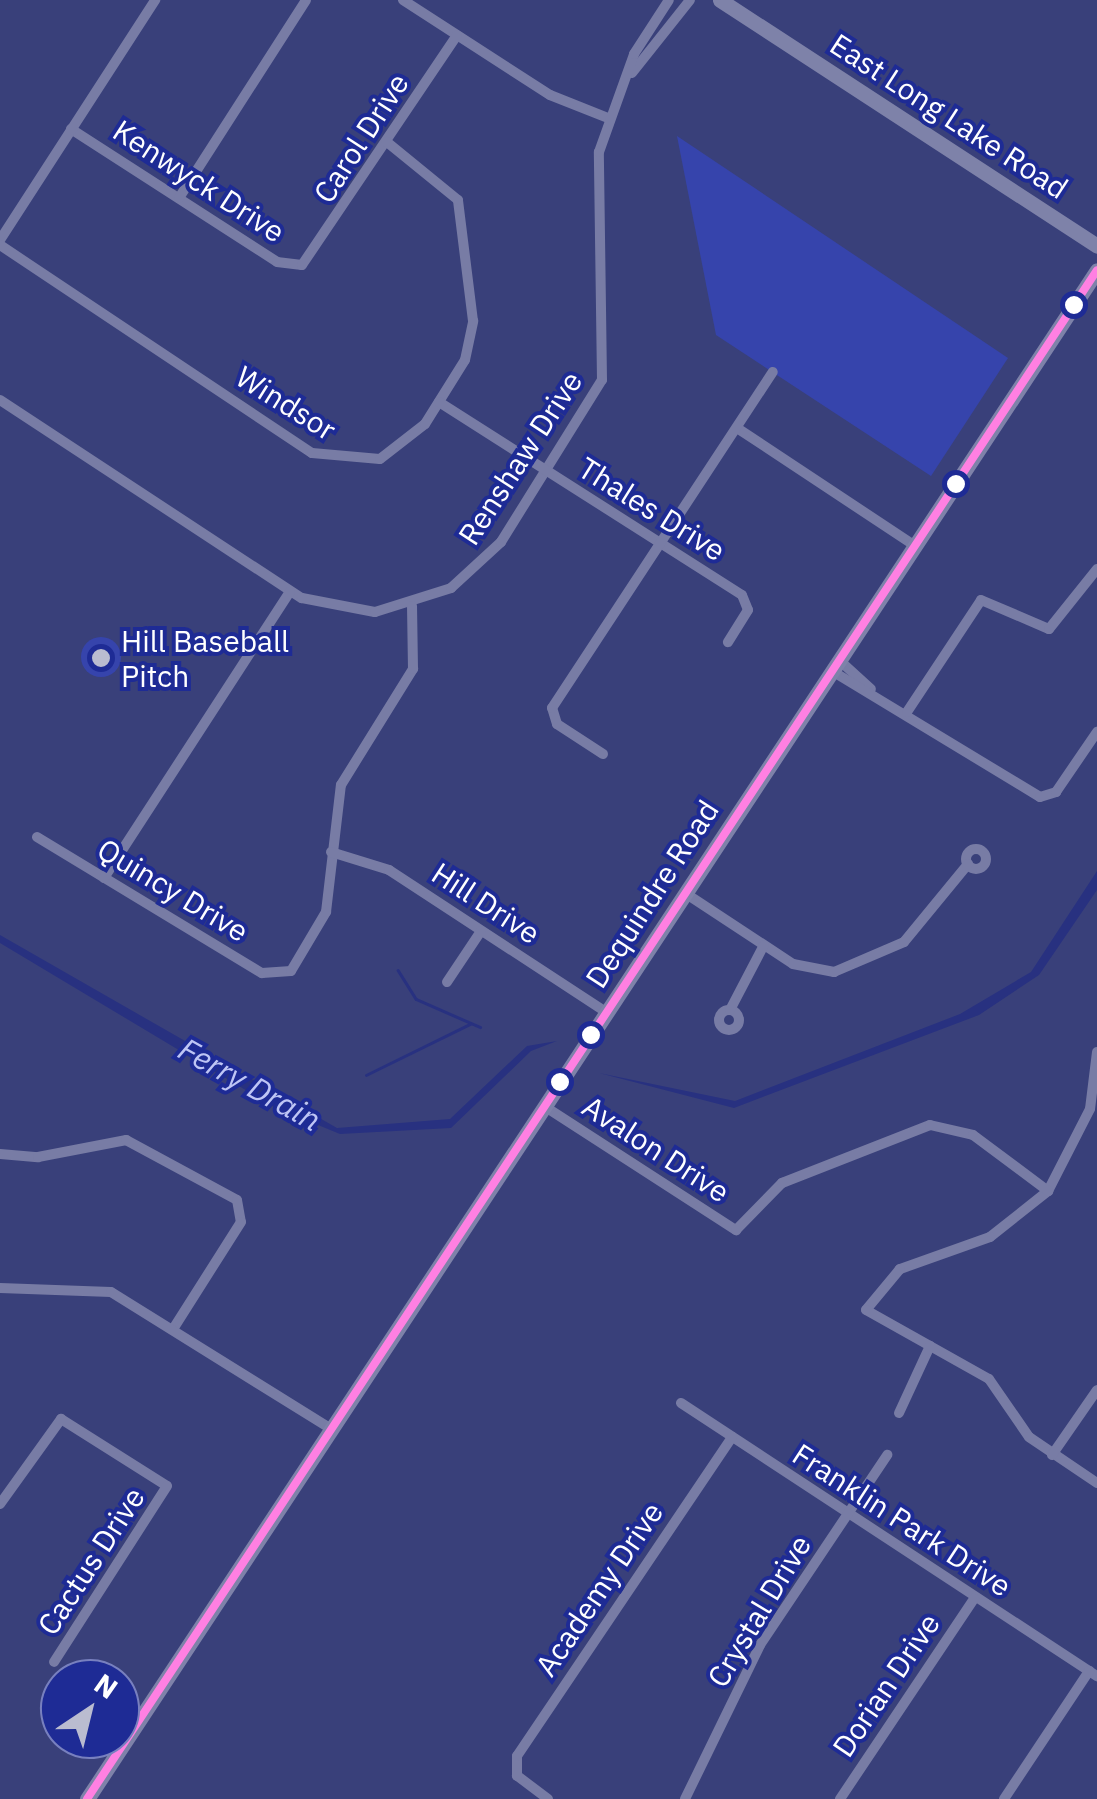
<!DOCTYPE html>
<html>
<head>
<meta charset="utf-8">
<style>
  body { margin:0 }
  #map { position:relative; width:1097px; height:1799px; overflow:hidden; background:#39407a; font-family:"IBM Plex Sans",sans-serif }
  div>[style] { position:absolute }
  .green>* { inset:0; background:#3644ac }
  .round { border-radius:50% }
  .water>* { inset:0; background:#283180 }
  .stream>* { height:2.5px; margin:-1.25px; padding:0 1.25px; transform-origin:1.25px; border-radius:1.25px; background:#283180 }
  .minor>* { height:10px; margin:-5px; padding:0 5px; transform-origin:5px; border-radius:5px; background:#787ca5 }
  .minor>.ring { margin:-5px; padding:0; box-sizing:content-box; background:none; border:10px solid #787ca5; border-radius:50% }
  .secondary>* { height:15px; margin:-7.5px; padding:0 7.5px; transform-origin:7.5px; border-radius:7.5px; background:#7e82a9 }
  .bus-1>* { height:8px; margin:-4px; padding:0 4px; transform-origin:4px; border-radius:4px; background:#ff80e2 }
  .dots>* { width:28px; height:28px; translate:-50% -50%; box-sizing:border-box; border:5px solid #1e2b95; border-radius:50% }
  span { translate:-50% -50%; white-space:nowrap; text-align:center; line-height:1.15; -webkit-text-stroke:8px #1e2b95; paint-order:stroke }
  .street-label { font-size:30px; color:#fff }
  .poi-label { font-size:30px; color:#fff }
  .left { translate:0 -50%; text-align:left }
  .water-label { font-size:32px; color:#bec5f5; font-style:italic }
  .north { position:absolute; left:40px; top:1659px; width:100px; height:100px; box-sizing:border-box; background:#1e2b95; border:2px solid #7880bf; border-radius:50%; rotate:35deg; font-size:28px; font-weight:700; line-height:40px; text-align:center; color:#fff }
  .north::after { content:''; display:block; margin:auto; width:35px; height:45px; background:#babcd0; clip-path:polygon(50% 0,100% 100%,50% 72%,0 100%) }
</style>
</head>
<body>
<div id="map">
  <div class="green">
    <div style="clip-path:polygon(677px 136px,1008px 358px,931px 476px,716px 335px)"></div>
    <div class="round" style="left:81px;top:637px;width:40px;height:40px"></div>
  </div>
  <div class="water">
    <div style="clip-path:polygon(1097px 871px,1097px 890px,1039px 975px,979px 1015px,734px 1108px,599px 1073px,735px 1101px,960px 1014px,1031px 972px)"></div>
    <div style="clip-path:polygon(0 935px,337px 1128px,450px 1119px,527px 1046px,557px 1041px,531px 1051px,451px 1128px,340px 1134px,274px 1107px,0 943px)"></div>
  </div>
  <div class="stream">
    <div style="left:398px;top:970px;width:34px;rotate:58deg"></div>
    <div style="left:416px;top:999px;width:70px;rotate:23.6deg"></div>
    <div style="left:366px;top:1075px;width:116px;rotate:-26.1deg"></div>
  </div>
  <div class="minor">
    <div style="left:403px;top:0;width:175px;rotate:32.9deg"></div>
    <div style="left:550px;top:95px;width:62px;rotate:21.6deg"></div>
    <div style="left:632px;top:73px;width:93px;rotate:-51.5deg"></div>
    <div style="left:71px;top:129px;width:245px;rotate:32.8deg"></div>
    <div style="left:277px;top:262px;width:25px;rotate:7deg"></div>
    <div style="left:302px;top:265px;width:277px;rotate:-56deg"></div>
    <div style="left:179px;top:198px;width:235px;rotate:-57.3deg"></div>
    <div style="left:0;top:240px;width:286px;rotate:-57.1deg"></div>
    <div style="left:0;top:245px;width:375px;rotate:33.7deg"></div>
    <div style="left:312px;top:453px;width:68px;rotate:5deg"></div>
    <div style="left:380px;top:459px;width:57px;rotate:-37.9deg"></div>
    <div style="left:425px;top:424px;width:75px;rotate:-58deg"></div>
    <div style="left:465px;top:360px;width:40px;rotate:-78deg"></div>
    <div style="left:473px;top:321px;width:122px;rotate:-97.1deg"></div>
    <div style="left:458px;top:200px;width:92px;rotate:-140.8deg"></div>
    <div style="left:0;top:400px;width:361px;rotate:33.3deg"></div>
    <div style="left:302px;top:598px;width:74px;rotate:10.9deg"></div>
    <div style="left:375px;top:612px;width:80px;rotate:-17.5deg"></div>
    <div style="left:451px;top:588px;width:68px;rotate:-42.6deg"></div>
    <div style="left:501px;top:542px;width:191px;rotate:-58.1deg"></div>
    <div style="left:602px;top:380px;width:228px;rotate:-90.8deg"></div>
    <div style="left:599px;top:152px;width:104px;rotate:-70.3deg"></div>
    <div style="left:634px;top:54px;width:64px;rotate:-57.1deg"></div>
    <div style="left:439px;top:402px;width:359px;rotate:32.5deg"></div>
    <div style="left:742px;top:595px;width:16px;rotate:68deg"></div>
    <div style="left:748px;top:610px;width:38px;rotate:122deg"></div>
    <div style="left:737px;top:428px;width:214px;rotate:33.5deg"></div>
    <div style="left:839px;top:660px;width:43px;rotate:42.2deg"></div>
    <div style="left:832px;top:671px;width:243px;rotate:31.2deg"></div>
    <div style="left:1040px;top:797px;width:17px;rotate:-17deg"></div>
    <div style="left:1056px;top:792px;width:73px;rotate:-55.7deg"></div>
    <div style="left:907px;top:712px;width:134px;rotate:-56.5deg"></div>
    <div style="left:981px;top:600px;width:74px;rotate:23.1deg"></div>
    <div style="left:1049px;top:629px;width:77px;rotate:-51.3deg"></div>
    <div style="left:603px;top:754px;width:55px;rotate:-146.9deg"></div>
    <div style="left:557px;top:724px;width:17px;rotate:-107deg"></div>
    <div style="left:552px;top:708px;width:402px;rotate:-56.7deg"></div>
    <div style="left:37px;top:837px;width:263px;rotate:31.2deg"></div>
    <div style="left:262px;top:973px;width:29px;rotate:-4deg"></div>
    <div style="left:291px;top:971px;width:69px;rotate:-59.3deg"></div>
    <div style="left:326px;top:912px;width:128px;rotate:-83.3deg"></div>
    <div style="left:341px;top:785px;width:137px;rotate:-58.2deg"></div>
    <div style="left:413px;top:669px;width:63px;rotate:-90.9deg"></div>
    <div class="ring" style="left:966px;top:849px;width:10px;height:10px"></div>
    <div style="left:331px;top:852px;width:61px;rotate:17.2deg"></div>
    <div style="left:389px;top:870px;width:259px;rotate:33.2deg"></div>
    <div style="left:104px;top:878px;width:341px;rotate:-57deg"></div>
    <div style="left:685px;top:893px;width:129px;rotate:33.3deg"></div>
    <div style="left:793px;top:964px;width:42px;rotate:11deg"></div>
    <div style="left:834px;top:972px;width:76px;rotate:-23.2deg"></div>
    <div style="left:904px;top:942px;width:101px;rotate:-50.6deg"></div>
    <div style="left:447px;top:982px;width:61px;rotate:-56.3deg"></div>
    <div class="ring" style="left:719px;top:1010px;width:10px;height:10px"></div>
    <div style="left:730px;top:1010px;width:73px;rotate:-62.4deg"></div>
    <div style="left:1097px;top:1052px;width:57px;rotate:97deg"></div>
    <div style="left:1090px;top:1109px;width:92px;rotate:117.1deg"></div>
    <div style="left:1048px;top:1191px;width:74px;rotate:141.6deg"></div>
    <div style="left:990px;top:1237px;width:96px;rotate:160.4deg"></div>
    <div style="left:900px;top:1269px;width:53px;rotate:129.7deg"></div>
    <div style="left:866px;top:1310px;width:141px;rotate:29.3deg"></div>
    <div style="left:989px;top:1379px;width:70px;rotate:55.4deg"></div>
    <div style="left:1029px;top:1437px;width:82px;rotate:34.1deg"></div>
    <div style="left:544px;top:1106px;width:229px;rotate:32.9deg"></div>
    <div style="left:736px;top:1230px;width:66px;rotate:-45.6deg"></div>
    <div style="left:782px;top:1183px;width:159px;rotate:-21.4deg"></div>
    <div style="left:930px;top:1125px;width:44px;rotate:13.1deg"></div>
    <div style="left:973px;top:1135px;width:94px;rotate:36.7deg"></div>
    <div style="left:0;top:1154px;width:38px;rotate:5deg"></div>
    <div style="left:38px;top:1157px;width:90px;rotate:-10.9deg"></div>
    <div style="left:126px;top:1140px;width:126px;rotate:28.4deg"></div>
    <div style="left:237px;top:1200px;width:22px;rotate:80deg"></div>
    <div style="left:241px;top:1222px;width:127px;rotate:122.4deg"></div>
    <div style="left:0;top:1288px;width:111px;rotate:2.1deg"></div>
    <div style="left:111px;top:1292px;width:259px;rotate:31.9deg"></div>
    <div style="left:681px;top:1403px;width:498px;rotate:33.3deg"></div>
    <div style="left:899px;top:1413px;width:74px;rotate:-65.2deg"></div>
    <div style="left:1052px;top:1455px;width:79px;rotate:-55.3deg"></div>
    <div style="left:0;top:1504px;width:105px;rotate:-54.3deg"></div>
    <div style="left:61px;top:1419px;width:125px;rotate:32.3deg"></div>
    <div style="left:167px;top:1486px;width:209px;rotate:122.7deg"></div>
    <div style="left:548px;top:1799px;width:39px;rotate:-143deg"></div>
    <div style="left:517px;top:1776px;width:20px;rotate:-90deg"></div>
    <div style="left:517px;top:1756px;width:385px;rotate:-56deg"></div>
    <div style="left:685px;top:1799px;width:171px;rotate:-64deg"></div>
    <div style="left:760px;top:1645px;width:229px;rotate:-56.2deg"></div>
    <div style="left:840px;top:1799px;width:241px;rotate:-56.2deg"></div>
    <div style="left:1004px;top:1799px;width:154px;rotate:-56.4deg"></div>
  </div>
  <div class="secondary">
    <div style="left:720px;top:0;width:450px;rotate:33.1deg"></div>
    <div style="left:87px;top:1799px;width:1832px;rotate:-56.55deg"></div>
  </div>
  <div class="bus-1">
    <div style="left:87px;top:1799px;width:1832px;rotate:-56.55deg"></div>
  </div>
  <div class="dots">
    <div style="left:1074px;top:305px;background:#fff"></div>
    <div style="left:956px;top:484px;background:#fff"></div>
    <div style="left:101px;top:658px;background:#babcd0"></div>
    <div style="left:591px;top:1035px;background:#fff"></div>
    <div style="left:560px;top:1082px;background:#fff"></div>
  </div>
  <div class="street-label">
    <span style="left:949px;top:116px;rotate:33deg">East Long Lake Road</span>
    <span style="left:361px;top:138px;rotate:-57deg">Carol Drive</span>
    <span style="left:199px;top:181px;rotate:33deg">Kenwyck Drive</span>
    <span style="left:286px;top:403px;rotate:32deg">Windsor</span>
    <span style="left:520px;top:458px;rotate:-57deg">Renshaw Drive</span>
    <span style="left:652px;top:509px;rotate:32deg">Thales Drive</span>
    <span style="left:173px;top:890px;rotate:31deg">Quincy Drive</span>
    <span style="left:652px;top:894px;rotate:-57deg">Dequindre Road</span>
    <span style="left:486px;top:903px;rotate:33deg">Hill Drive</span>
    <span style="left:656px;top:1149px;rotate:33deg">Avalon Drive</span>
    <span style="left:902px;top:1520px;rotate:33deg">Franklin Park Drive</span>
    <span style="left:91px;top:1561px;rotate:-57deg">Cactus Drive</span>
    <span style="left:599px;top:1589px;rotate:-56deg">Academy Drive</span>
    <span style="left:759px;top:1611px;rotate:-59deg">Crystal Drive</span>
    <span style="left:886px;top:1685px;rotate:-56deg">Dorian Drive</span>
  </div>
  <div class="poi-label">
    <span class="left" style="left:121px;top:658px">Hill Baseball<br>Pitch</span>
  </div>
  <div class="water-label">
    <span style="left:250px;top:1084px;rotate:29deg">Ferry Drain</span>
  </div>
  <div class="north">N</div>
</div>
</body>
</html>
